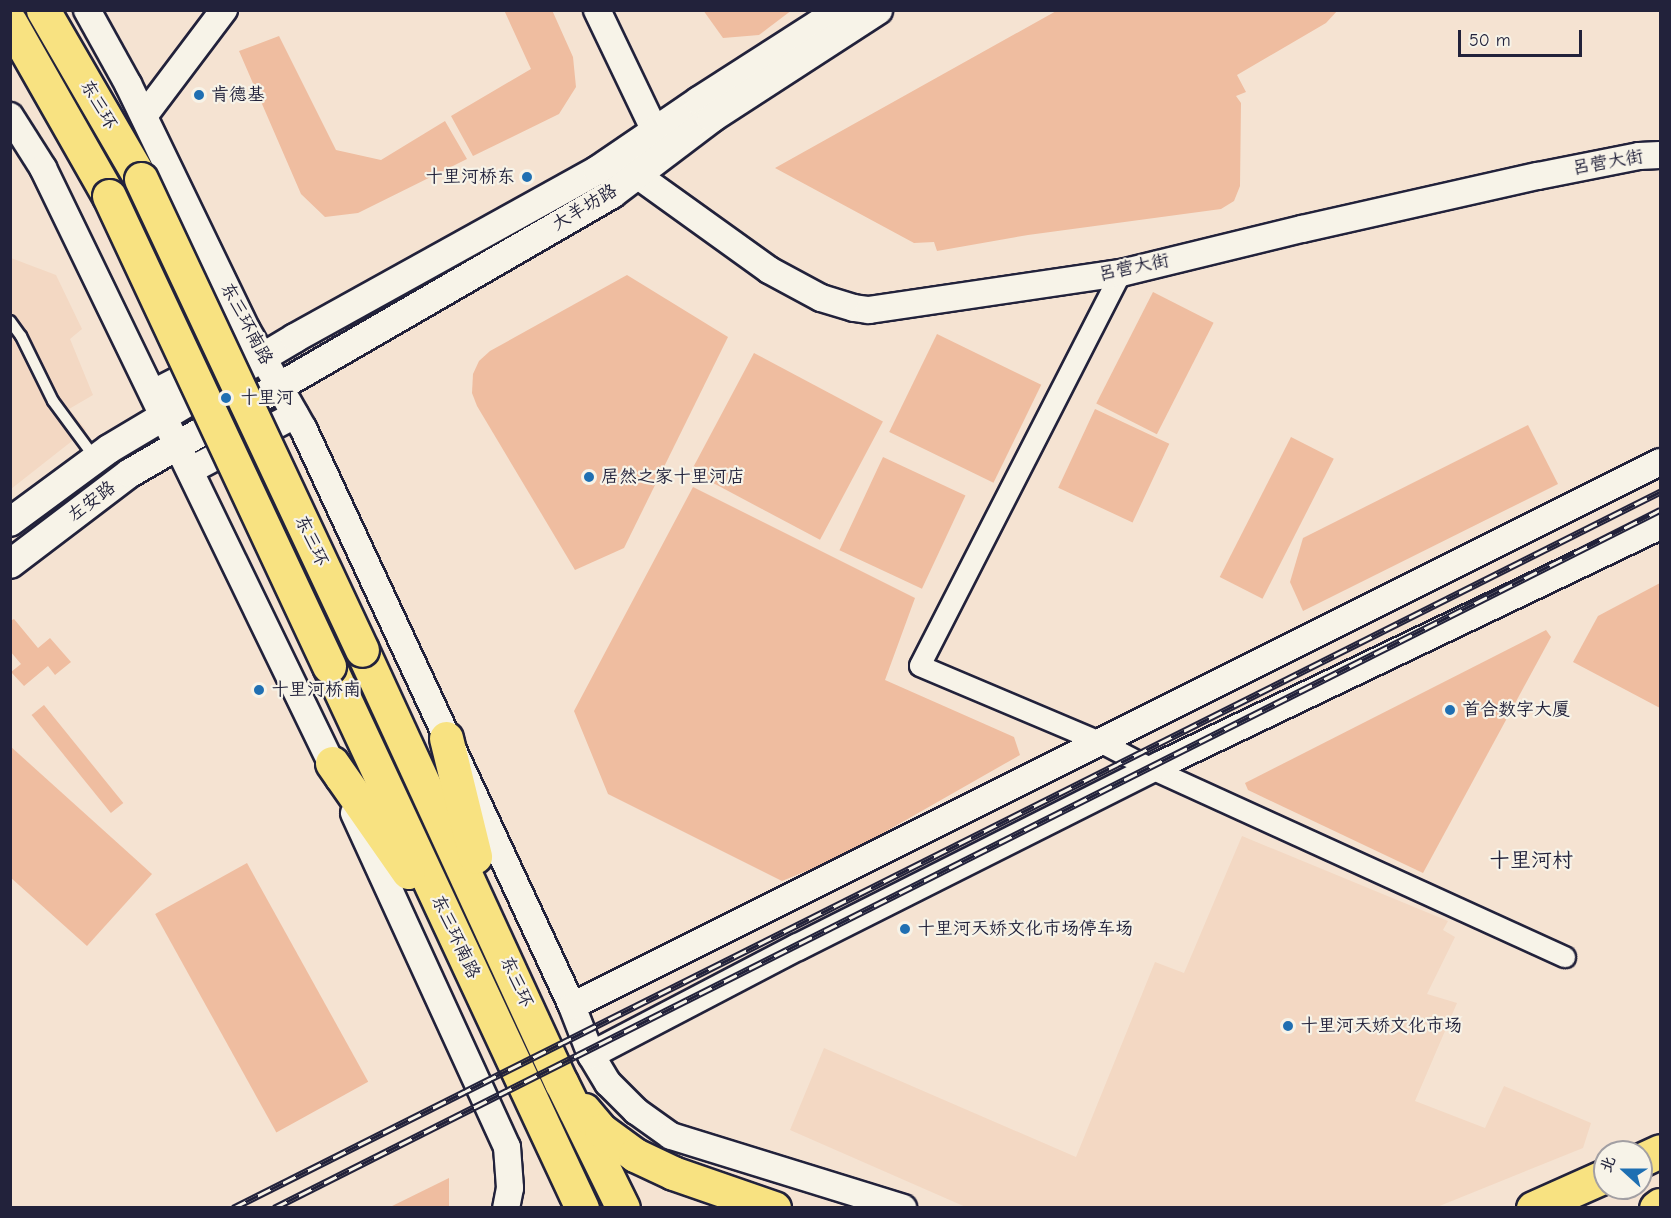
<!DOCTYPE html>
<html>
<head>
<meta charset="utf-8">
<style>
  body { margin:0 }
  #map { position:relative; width:1671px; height:1218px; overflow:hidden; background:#f5e3d2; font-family:"Comic Neue","LXGW WenKai TC",sans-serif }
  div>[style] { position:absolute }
  .built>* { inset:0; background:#f3d8c3 }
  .building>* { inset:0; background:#efbda0; transform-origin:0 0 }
  .roads { filter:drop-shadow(2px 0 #22223b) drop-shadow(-2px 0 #22223b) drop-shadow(0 2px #22223b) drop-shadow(0 -2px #22223b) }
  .service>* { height:10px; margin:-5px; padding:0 5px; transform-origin:5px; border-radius:5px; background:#f7f3e8 }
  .minor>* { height:20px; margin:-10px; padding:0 10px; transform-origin:10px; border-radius:10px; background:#f7f3e8 }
  .tertiary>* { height:26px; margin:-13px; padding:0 13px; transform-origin:13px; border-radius:13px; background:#f7f3e8 }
  .secondary>* { height:28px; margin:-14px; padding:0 14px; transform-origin:14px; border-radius:14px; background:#f7f3e8 }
  .trunk>* { height:33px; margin:-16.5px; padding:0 16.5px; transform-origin:16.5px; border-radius:16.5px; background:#f8e281 }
  .rail>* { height:7px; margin-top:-3.5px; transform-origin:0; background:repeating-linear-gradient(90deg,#f7f3e8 0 14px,#22223b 0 28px); box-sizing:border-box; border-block:2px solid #22223b }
  .bridges { filter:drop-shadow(2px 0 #22223b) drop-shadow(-2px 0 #22223b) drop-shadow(0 2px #22223b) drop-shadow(0 -2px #22223b) }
  .trunk-bridge>* { height:33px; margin:-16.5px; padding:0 16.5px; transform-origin:16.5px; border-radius:16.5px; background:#f8e281 }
  .dots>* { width:16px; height:16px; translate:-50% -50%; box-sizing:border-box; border:3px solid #f7f3e8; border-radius:50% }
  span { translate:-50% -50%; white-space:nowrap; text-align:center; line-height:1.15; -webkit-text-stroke:4.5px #f7f3e8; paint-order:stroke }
  .poi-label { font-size:18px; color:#22223b }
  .left { translate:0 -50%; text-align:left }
  .right { translate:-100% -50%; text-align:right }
  .street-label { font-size:18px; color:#22223b }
  .quarter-label { font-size:21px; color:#22223b }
  .frame { position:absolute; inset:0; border:12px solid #22223b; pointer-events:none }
  .north { position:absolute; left:1593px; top:1140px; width:60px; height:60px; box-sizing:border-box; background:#f7f3e8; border:2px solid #a29fa3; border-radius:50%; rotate:291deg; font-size:16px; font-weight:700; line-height:24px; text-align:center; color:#22223b }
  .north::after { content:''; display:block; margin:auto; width:21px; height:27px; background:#1f6fb2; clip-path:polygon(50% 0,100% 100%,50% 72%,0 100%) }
  .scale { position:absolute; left:1458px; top:30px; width:124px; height:27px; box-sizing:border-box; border:3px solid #22223b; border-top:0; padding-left:8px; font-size:18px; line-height:21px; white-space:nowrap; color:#22223b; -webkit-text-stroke:4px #f7f3e8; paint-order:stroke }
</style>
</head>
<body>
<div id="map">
  <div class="built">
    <div style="clip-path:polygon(11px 258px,56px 275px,82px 329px,70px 339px,93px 395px,69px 409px,86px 430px,11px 489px)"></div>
    <div style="clip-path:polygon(1242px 836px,1448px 921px,1443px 930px,1455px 937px,1427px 994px,1457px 1003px,1415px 1101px,1485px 1128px,1504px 1086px,1591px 1123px,1583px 1148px,1437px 1207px,968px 1208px,790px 1130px,824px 1048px,1076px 1157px,1155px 962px,1184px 973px)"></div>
  </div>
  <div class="building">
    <div style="clip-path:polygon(504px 10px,552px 10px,573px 57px,576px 87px,559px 114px,473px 156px,451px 116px,531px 69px)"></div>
    <div style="clip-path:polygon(703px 10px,792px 10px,759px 35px,723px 38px)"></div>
    <div style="clip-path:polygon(1058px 10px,1338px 10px,1326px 23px,1237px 75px,1246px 92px,1236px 96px,1241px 103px,1240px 186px,1234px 201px,1221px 209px,1028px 235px,937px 251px,934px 242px,914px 243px,775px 168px)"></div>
    <div style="clip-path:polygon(279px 36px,336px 150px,381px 160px,445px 121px,467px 159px,358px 213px,325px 217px,301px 194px,239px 51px)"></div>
    <div style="clip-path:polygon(627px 275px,728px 337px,624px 548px,575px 570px,477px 406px,472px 393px,473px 374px,479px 361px,490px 351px)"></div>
    <div style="left:1153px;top:292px;width:68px;height:125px;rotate:27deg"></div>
    <div style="left:937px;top:334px;width:116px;height:109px;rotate:26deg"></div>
    <div style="left:754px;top:353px;width:146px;height:134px;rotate:28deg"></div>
    <div style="left:1095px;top:409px;width:82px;height:87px;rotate:25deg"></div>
    <div style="clip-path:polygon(1528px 425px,1558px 484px,1303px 611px,1290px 582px,1303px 538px)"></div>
    <div style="left:1291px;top:437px;width:48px;height:157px;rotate:27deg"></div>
    <div style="left:883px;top:457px;width:91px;height:103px;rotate:25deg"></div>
    <div style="clip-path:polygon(693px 487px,915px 598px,885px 680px,1014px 737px,1020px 755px,841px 857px,782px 881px,608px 794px,574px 711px)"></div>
    <div style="clip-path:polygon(1660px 583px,1660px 708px,1573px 662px,1598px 616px)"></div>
    <div style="clip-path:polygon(14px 619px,38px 648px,50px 638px,71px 662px,55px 675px,48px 666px,24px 686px,11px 672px,21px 664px,10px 651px,10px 621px)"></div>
    <div style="clip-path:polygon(1546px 630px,1551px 637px,1423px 873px,1248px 790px,1245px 783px)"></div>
    <div style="left:44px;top:705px;width:126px;height:16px;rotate:51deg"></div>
    <div style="clip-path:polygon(10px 746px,152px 874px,87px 946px,10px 877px)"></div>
    <div style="left:247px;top:863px;width:250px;height:105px;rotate:61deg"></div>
    <div style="clip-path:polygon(449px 1178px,449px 1208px,388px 1208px)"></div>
  </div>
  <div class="roads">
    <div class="service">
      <div style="left:10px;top:321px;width:19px;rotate:54deg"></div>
      <div style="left:21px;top:336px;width:72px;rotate:63.8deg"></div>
      <div style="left:53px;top:401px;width:71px;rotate:53.6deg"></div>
    </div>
    <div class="minor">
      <div style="left:1121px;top:273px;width:441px;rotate:117.1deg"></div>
      <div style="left:920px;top:666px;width:195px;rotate:22.9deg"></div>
      <div style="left:1100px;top:742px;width:59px;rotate:27.4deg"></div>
      <div style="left:1152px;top:769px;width:454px;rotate:24.5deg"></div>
    </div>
    <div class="tertiary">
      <div style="left:87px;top:10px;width:85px;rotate:61deg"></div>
      <div style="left:128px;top:84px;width:273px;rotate:64.2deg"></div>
      <div style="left:247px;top:330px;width:113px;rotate:60.3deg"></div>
      <div style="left:303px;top:428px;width:638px;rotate:65.04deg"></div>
      <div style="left:572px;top:1006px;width:53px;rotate:68.8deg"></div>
      <div style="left:591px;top:1055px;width:33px;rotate:59deg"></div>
      <div style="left:608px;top:1083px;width:40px;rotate:45deg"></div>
      <div style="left:636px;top:1111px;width:43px;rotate:35.5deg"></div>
      <div style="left:671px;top:1136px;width:243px;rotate:17.2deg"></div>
      <div style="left:597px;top:10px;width:134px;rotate:64.4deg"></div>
      <div style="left:10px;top:116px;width:62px;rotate:57.6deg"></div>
      <div style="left:43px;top:168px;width:679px;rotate:64.15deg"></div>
      <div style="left:144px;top:116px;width:133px;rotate:-53deg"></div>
      <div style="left:637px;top:175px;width:163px;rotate:35.7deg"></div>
      <div style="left:769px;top:270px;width:59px;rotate:28.3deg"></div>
      <div style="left:821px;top:298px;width:34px;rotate:17deg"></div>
      <div style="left:854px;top:308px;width:15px;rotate:8deg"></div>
      <div style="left:869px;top:310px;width:255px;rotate:-8.4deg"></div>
      <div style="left:1121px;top:273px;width:186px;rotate:-13.7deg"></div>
      <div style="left:1302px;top:229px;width:242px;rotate:-12.7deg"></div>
      <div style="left:1538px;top:176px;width:103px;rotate:-11.2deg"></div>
      <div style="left:1639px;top:156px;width:21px;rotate:-3deg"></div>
      <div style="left:153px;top:393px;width:99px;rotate:-27.1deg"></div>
      <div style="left:191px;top:470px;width:118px;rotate:-27.9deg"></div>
      <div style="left:354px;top:813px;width:367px;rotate:65.4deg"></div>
      <div style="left:507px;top:1147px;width:41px;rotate:85.8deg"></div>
      <div style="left:510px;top:1188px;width:20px;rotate:101deg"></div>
      <div style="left:572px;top:1006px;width:1216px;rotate:-26.57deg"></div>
      <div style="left:591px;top:1055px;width:233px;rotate:-27.6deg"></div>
      <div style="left:798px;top:947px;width:405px;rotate:-26.7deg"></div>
      <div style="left:1160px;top:765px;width:554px;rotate:-25.55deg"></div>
    </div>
    <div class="secondary">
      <div style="left:10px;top:522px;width:123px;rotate:-36.4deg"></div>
      <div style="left:109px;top:449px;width:217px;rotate:-30.8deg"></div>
      <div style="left:295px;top:338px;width:346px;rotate:-29deg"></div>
      <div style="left:598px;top:170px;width:122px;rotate:-34.3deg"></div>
      <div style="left:699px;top:101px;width:169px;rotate:-32.7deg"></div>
      <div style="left:10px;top:564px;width:151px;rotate:-37.2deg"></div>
      <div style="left:130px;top:473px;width:557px;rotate:-30.06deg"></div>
      <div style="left:612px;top:194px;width:126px;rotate:-37.2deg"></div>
      <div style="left:712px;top:118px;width:198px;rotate:-33deg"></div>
    </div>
    <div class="trunk">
      <div style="left:43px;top:10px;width:195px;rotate:59.9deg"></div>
      <div style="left:10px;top:22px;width:200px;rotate:60.4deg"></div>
      <div style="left:362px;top:650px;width:476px;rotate:65.3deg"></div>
      <div style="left:561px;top:1082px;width:140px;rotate:63.8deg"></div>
      <div style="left:329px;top:666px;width:598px;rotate:64.98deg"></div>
      <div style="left:446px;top:738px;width:122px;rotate:76.2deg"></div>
      <div style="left:332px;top:763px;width:133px;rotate:55.1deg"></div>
      <div style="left:584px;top:1110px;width:26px;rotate:50deg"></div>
      <div style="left:601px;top:1130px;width:42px;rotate:36.3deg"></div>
      <div style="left:635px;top:1155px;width:42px;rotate:25.3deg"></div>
      <div style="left:673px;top:1173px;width:107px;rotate:19.1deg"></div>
      <div style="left:1641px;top:1160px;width:21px;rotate:-25deg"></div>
      <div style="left:1533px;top:1208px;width:79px;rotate:-24deg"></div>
      <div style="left:1656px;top:1208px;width:5px;rotate:-37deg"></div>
    </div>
  </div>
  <div class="rail">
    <div style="left:233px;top:1208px;width:1597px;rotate:-26.65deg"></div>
    <div style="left:274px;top:1208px;width:1552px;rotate:-26.73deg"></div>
  </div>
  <div class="bridges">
    <div class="trunk-bridge">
      <div style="left:141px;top:179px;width:520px;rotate:64.86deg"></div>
      <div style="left:109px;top:196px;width:519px;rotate:64.92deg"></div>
    </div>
  </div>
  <div class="dots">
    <div style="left:199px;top:95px;background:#1f6fb2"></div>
    <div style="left:527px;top:177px;background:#1f6fb2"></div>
    <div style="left:226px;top:398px;background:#1f6fb2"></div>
    <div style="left:589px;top:477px;background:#1f6fb2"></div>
    <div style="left:259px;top:690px;background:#1f6fb2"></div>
    <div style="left:1450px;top:710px;background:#1f6fb2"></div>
    <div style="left:905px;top:929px;background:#1f6fb2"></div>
    <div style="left:1288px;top:1026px;background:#1f6fb2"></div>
  </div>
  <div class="poi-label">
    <span class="left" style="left:211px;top:95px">肯德基</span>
    <span class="right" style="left:515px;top:177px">十里河桥东</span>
    <span class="left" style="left:240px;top:398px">十里河</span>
    <span class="left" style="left:601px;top:477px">居然之家十里河店</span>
    <span class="left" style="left:271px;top:690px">十里河桥南</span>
    <span class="left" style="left:1462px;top:710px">首合数字大厦</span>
    <span class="left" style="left:917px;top:929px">十里河天娇文化市场停车场</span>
    <span class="left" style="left:1300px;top:1026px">十里河天娇文化市场</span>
  </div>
  <div class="street-label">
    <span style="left:98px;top:105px;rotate:60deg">东三环</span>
    <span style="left:1608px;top:163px;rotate:-10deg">吕营大街</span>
    <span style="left:585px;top:208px;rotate:-31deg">大羊坊路</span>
    <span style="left:1134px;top:268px;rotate:-12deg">吕营大街</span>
    <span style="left:246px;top:324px;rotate:62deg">东三环南路</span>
    <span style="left:92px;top:502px;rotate:-37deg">左安路</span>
    <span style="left:311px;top:541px;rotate:65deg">东三环</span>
    <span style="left:455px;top:937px;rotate:65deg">东三环南路</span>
    <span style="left:516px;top:982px;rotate:66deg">东三环</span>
  </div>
  <div class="quarter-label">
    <span style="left:1531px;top:860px">十里河村</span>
  </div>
  <div class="frame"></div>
  <div class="north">北</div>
  <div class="scale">50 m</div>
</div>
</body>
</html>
